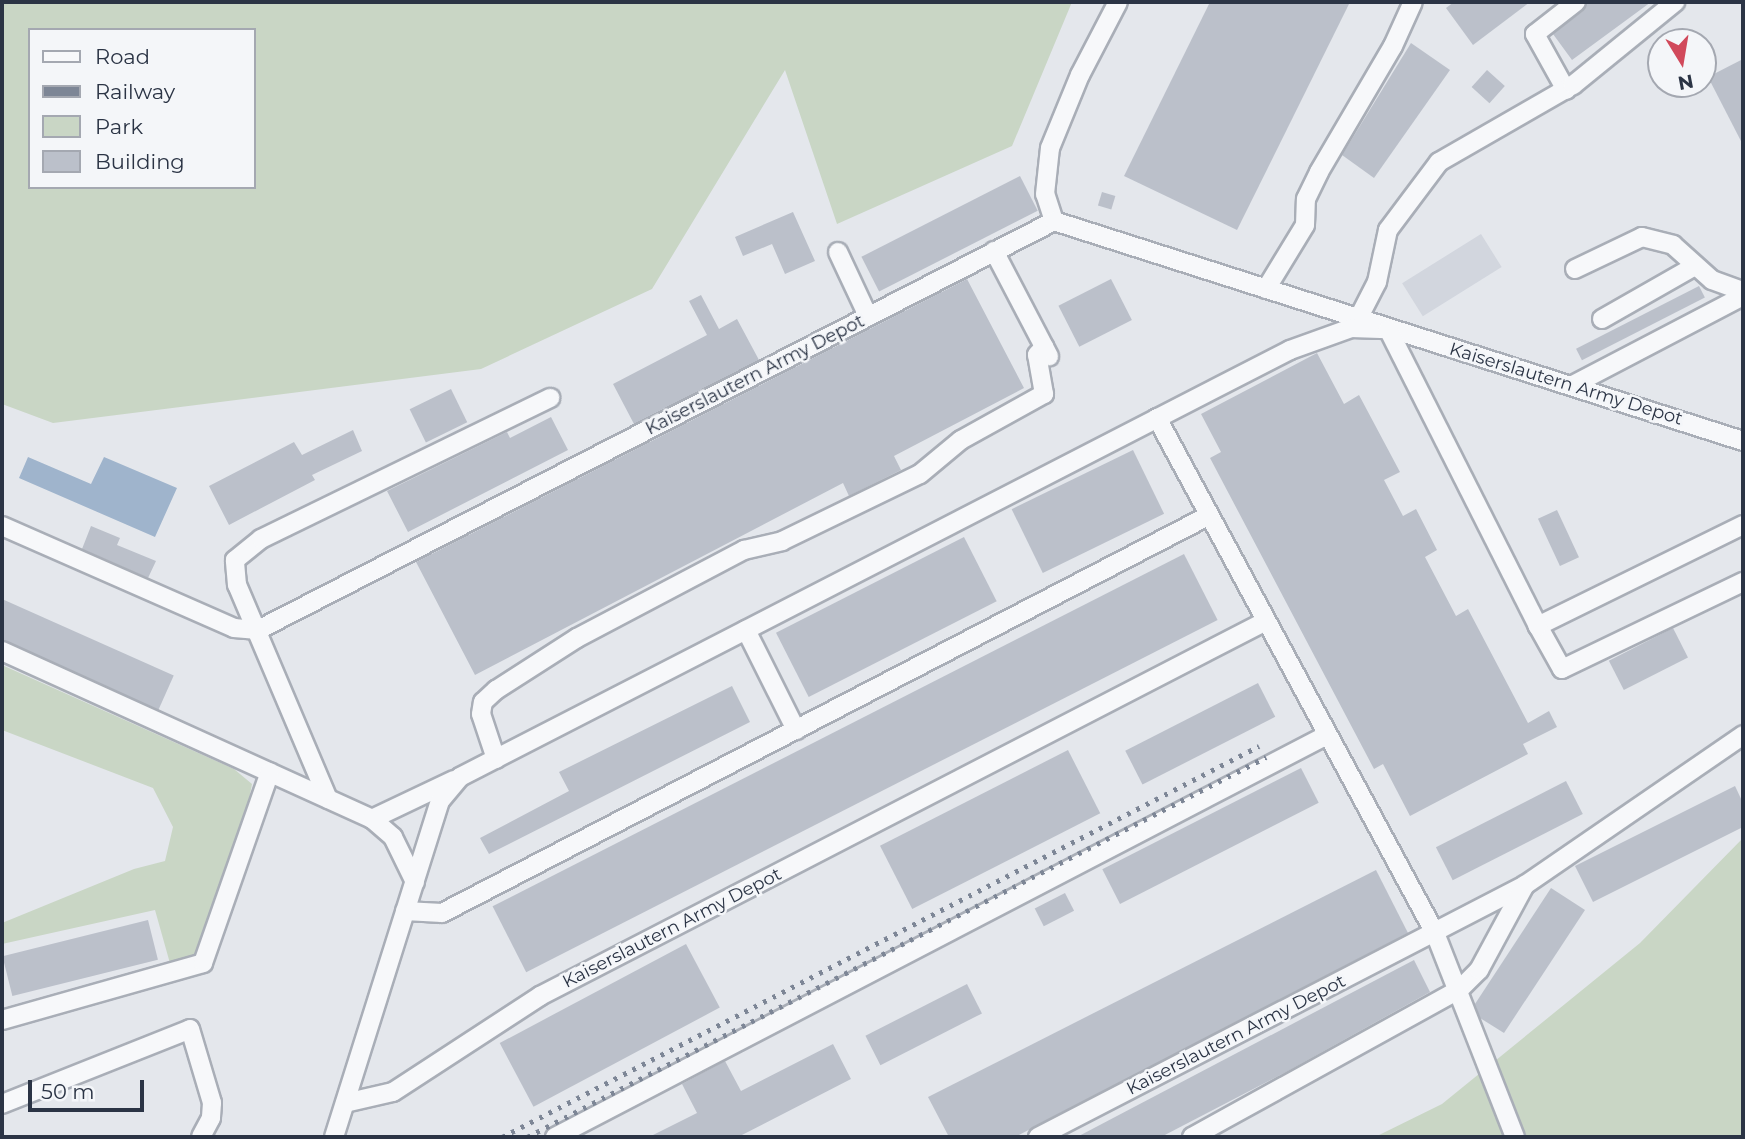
<!DOCTYPE html>
<html>
<head>
<meta charset="utf-8">
<style>
  body { margin:0 }
  #map { position:relative; width:1745px; height:1139px; overflow:hidden; background:#e4e7ec; font-family:Montserrat,sans-serif }
  div>[style] { position:absolute }
  .built>* { inset:0; background:#d2d6de; transform-origin:0 0 }
  .green>* { inset:0; background:#c9d6c5 }
  .water>* { inset:0; background:#9fb4cc }
  .building>* { inset:0; background:#bbc0ca; transform-origin:0 0 }
  .roads { filter:drop-shadow(2px 0 #a9aeb7) drop-shadow(-2px 0 #a9aeb7) drop-shadow(0 2px #a9aeb7) drop-shadow(0 -2px #a9aeb7) }
  .minor>* { height:18px; margin:-9px; padding:0 9px; transform-origin:9px; border-radius:9px; background:#f7f8fa }
  .rail>* { height:4.5px; margin-top:-2.25px; transform-origin:0; background:repeating-linear-gradient(90deg,#7d8696 0 3.5px,transparent 0 10.5px) }
  span { translate:-50% -50%; white-space:nowrap; text-align:center; line-height:1.15; -webkit-text-stroke:5px #f4f6f9; paint-order:stroke }
  .street-label { font-size:18px; color:#2b3445 }
  .frame { position:absolute; inset:0; border:4px solid #2b3445; pointer-events:none }
  .legend { position:absolute; left:28px; top:28px; width:228px; height:161px; box-sizing:border-box; background:#f4f6f9; border:2px solid #a4a8b1; margin:0; padding:9px 12px; list-style:none; font-size:21px; color:#2b3445 }
  .legend li { display:flex; align-items:center; gap:14px; height:35px }
  .legend b { width:35px; border:2px solid #a4a8b1 }
  .north { position:absolute; left:1647px; top:28px; width:70px; height:70px; box-sizing:border-box; background:#f4f6f9; border:2px solid #a4a8b1; border-radius:50%; rotate:169deg; font-size:19px; font-weight:700; line-height:28px; text-align:center; color:#2b3445 }
  .north::after { content:''; display:block; margin:auto; width:24px; height:32px; background:#d1495b; clip-path:polygon(50% 0,100% 100%,50% 72%,0 100%) }
  .scale { position:absolute; left:28px; top:1080px; width:116px; height:32px; box-sizing:border-box; border:4px solid #2b3445; border-top:0; padding-left:9px; font-size:21px; line-height:24px; white-space:nowrap; color:#2b3445; -webkit-text-stroke:5px #f4f6f9; paint-order:stroke }
</style>
</head>
<body>
<div id="map">
  <div class="built">
    <div style="left:1481px;top:234px;width:39px;height:93px;rotate:58deg"></div>
  </div>
  <div class="green">
    <div style="clip-path:polygon(evenodd,2px 2px,1072px 2px,1012px 146px,837px 224px,785px 70px,652px 289px,481px 369px,53px 423px,2px 404px,2px 2px,30px 30px,254px 30px,254px 187px,30px 187px,30px 30px)"></div>
    <div style="clip-path:polygon(2px 665px,234px 769px,252px 784px,239px 851px,203px 963px,173px 974px,155px 910px,2px 944px,2px 923px,134px 869px,165px 861px,173px 827px,153px 788px,2px 730px)"></div>
    <div style="clip-path:polygon(1743px 838px,1743px 1137px,1375px 1137px,1442px 1104px,1640px 943px)"></div>
  </div>
  <div class="water">
    <div style="clip-path:polygon(28px 457px,91px 484px,104px 457px,177px 488px,155px 537px,19px 478px)"></div>
  </div>
  <div class="building">
    <div style="clip-path:polygon(1210px 2px,1350px 2px,1237px 230px,1124px 176px)"></div>
    <div style="clip-path:polygon(1454px 2px,1530px 2px,1473px 45px,1446px 8px)"></div>
    <div style="clip-path:polygon(1587px 2px,1651px 2px,1572px 60px,1553px 34px,1583px 11px)"></div>
    <div style="clip-path:polygon(1411px 43px,1450px 70px,1374px 178px,1342px 155px)"></div>
    <div style="clip-path:polygon(1743px 59px,1743px 145px,1708px 77px)"></div>
    <div style="left:1487px;top:70px;width:24px;height:23px;rotate:42deg"></div>
    <div style="left:1020px;top:176px;width:39px;height:178px;rotate:63deg"></div>
    <div style="left:1102px;top:192px;width:14px;height:14px;rotate:17deg"></div>
    <div style="clip-path:polygon(793px 212px,815px 261px,785px 274px,772px 244px,743px 256px,735px 237px)"></div>
    <div style="clip-path:polygon(967px 279px,1024px 388px,894px 456px,901px 470px,849px 496px,843px 483px,475px 675px,416px 562px)"></div>
    <div style="left:1111px;top:279px;width:46px;height:59px;rotate:63deg"></div>
    <div style="left:1699px;top:286px;width:13px;height:138px;rotate:63deg"></div>
    <div style="clip-path:polygon(701px 295px,719px 329px,737px 319px,759px 360px,634px 424px,613px 384px,707px 335px,689px 301px)"></div>
    <div style="clip-path:polygon(1317px 353px,1344px 404px,1359px 395px,1400px 472px,1384px 480px,1403px 516px,1416px 509px,1437px 550px,1425px 557px,1456px 616px,1468px 609px,1528px 723px,1549px 711px,1557px 727px,1523px 744px,1528px 754px,1410px 816px,1383px 764px,1374px 769px,1210px 458px,1221px 452px,1201px 414px)"></div>
    <div style="left:451px;top:389px;width:37px;height:46px;rotate:64deg"></div>
    <div style="clip-path:polygon(551px 417px,568px 450px,408px 532px,387px 491px,507px 432px,510px 438px)"></div>
    <div style="clip-path:polygon(353px 430px,362px 451px,312px 475px,315px 480px,229px 525px,209px 486px,294px 442px,302px 455px)"></div>
    <div style="left:1133px;top:450px;width:71px;height:135px;rotate:64deg"></div>
    <div style="left:1557px;top:510px;width:52px;height:21px;rotate:65deg"></div>
    <div style="clip-path:polygon(91px 526px,120px 538px,117px 545px,156px 561px,148px 578px,82px 549px)"></div>
    <div style="left:964px;top:537px;width:72px;height:211px;rotate:63deg"></div>
    <div style="left:1184px;top:554px;width:74px;height:776px;rotate:63deg"></div>
    <div style="left:2px;top:599px;width:188px;height:40px;rotate:24deg"></div>
    <div style="left:1673px;top:628px;width:33px;height:72px;rotate:63deg"></div>
    <div style="left:1258px;top:683px;width:38px;height:149px;rotate:63deg"></div>
    <div style="clip-path:polygon(732px 686px,750px 722px,489px 854px,480px 838px,569px 791px,559px 772px)"></div>
    <div style="left:1068px;top:750px;width:71px;height:211px;rotate:63deg"></div>
    <div style="left:1301px;top:768px;width:39px;height:223px;rotate:63deg"></div>
    <div style="left:1566px;top:781px;width:37px;height:146px;rotate:63deg"></div>
    <div style="clip-path:polygon(1735px 786px,1743px 803px,1743px 827px,1593px 902px,1575px 866px)"></div>
    <div style="clip-path:polygon(1376px 870px,1408px 933px,1015px 1137px,949px 1137px,928px 1097px)"></div>
    <div style="clip-path:polygon(1551px 888px,1585px 910px,1504px 1033px,1480px 1018px,1475px 1004px)"></div>
    <div style="left:1065px;top:893px;width:20px;height:34px;rotate:63deg"></div>
    <div style="left:148px;top:920px;width:41px;height:150px;rotate:76deg"></div>
    <div style="left:686px;top:944px;width:72px;height:211px;rotate:62deg"></div>
    <div style="clip-path:polygon(1414px 960px,1430px 992px,1286px 1072px,1161px 1137px,1077px 1137px)"></div>
    <div style="left:967px;top:984px;width:33px;height:114px;rotate:63deg"></div>
    <div style="clip-path:polygon(833px 1044px,851px 1079px,738px 1137px,649px 1137px,697px 1113px,682px 1084px,725px 1061px,741px 1091px)"></div>
  </div>
  <div class="roads">
    <div class="minor">
      <div style="left:1566px;top:90px;width:64px;rotate:-119deg"></div>
      <div style="left:1535px;top:34px;width:52px;rotate:-38deg"></div>
      <div style="left:1054px;top:221px;width:28px;rotate:-108deg"></div>
      <div style="left:1045px;top:194px;width:46px;rotate:-83.8deg"></div>
      <div style="left:1050px;top:148px;width:79px;rotate:-67.7deg"></div>
      <div style="left:1080px;top:75px;width:82px;rotate:-62.5deg"></div>
      <div style="left:994px;top:251px;width:119px;rotate:62.4deg"></div>
      <div style="left:838px;top:252px;width:71px;rotate:64.9deg"></div>
      <div style="left:1575px;top:269px;width:74px;rotate:-25.5deg"></div>
      <div style="left:1642px;top:237px;width:32px;rotate:14deg"></div>
      <div style="left:1673px;top:245px;width:52px;rotate:41.9deg"></div>
      <div style="left:1712px;top:280px;width:33px;rotate:20deg"></div>
      <div style="left:1266px;top:289px;width:75px;rotate:-58.6deg"></div>
      <div style="left:1305px;top:225px;width:26px;rotate:-88deg"></div>
      <div style="left:1306px;top:199px;width:30px;rotate:-64deg"></div>
      <div style="left:1319px;top:172px;width:146px;rotate:-59.6deg"></div>
      <div style="left:1393px;top:46px;width:48px;rotate:-65.6deg"></div>
      <div style="left:1358px;top:319px;width:42px;rotate:-62.8deg"></div>
      <div style="left:1377px;top:282px;width:53px;rotate:-78.1deg"></div>
      <div style="left:1388px;top:230px;width:85px;rotate:-53.1deg"></div>
      <div style="left:1439px;top:162px;width:155px;rotate:-29.9deg"></div>
      <div style="left:1573px;top:85px;width:132px;rotate:-39.1deg"></div>
      <div style="left:1602px;top:319px;width:107px;rotate:-29.7deg"></div>
      <div style="left:1571px;top:386px;width:194px;rotate:-27.6deg"></div>
      <div style="left:1157px;top:418px;width:585px;rotate:61.64deg"></div>
      <div style="left:1435px;top:933px;width:219px;rotate:68.6deg"></div>
      <div style="left:1743px;top:525px;width:229px;rotate:153.8deg"></div>
      <div style="left:1538px;top:626px;width:49px;rotate:60.8deg"></div>
      <div style="left:1562px;top:669px;width:201px;rotate:-25.7deg"></div>
      <div style="left:2px;top:526px;width:253px;rotate:23.7deg"></div>
      <div style="left:234px;top:628px;width:24px;rotate:5deg"></div>
      <div style="left:258px;top:630px;width:895px;rotate:-27.19deg"></div>
      <div style="left:1054px;top:221px;width:723px;rotate:17.71deg"></div>
      <div style="left:746px;top:630px;width:112px;rotate:63.4deg"></div>
      <div style="left:2px;top:651px;width:406px;rotate:24.4deg"></div>
      <div style="left:496px;top:759px;width:47px;rotate:-108.4deg"></div>
      <div style="left:481px;top:714px;width:12px;rotate:-81deg"></div>
      <div style="left:483px;top:702px;width:18px;rotate:-43deg"></div>
      <div style="left:496px;top:690px;width:96px;rotate:-32.7deg"></div>
      <div style="left:577px;top:638px;width:189px;rotate:-27.8deg"></div>
      <div style="left:744px;top:550px;width:39px;rotate:-13deg"></div>
      <div style="left:782px;top:541px;width:153px;rotate:-25.9deg"></div>
      <div style="left:920px;top:474px;width:53px;rotate:-39.7deg"></div>
      <div style="left:961px;top:440px;width:95px;rotate:-29deg"></div>
      <div style="left:1044px;top:394px;width:40px;rotate:-100deg"></div>
      <div style="left:1037px;top:355px;width:11px;rotate:-49deg"></div>
      <div style="left:328px;top:799px;width:233px;rotate:-113deg"></div>
      <div style="left:237px;top:585px;width:25px;rotate:-95deg"></div>
      <div style="left:235px;top:560px;width:33px;rotate:-39deg"></div>
      <div style="left:261px;top:539px;width:322px;rotate:-26deg"></div>
      <div style="left:415px;top:882px;width:50px;rotate:-116.1deg"></div>
      <div style="left:393px;top:837px;width:28px;rotate:-139deg"></div>
      <div style="left:372px;top:819px;width:91px;rotate:-25.4deg"></div>
      <div style="left:405px;top:911px;width:37px;rotate:3deg"></div>
      <div style="left:442px;top:913px;width:863px;rotate:-27.4deg"></div>
      <div style="left:2px;top:1020px;width:209px;rotate:-15.8deg"></div>
      <div style="left:203px;top:963px;width:202px;rotate:-70.7deg"></div>
      <div style="left:345px;top:1103px;width:49px;rotate:-12.9deg"></div>
      <div style="left:393px;top:1092px;width:176px;rotate:-33.1deg"></div>
      <div style="left:540px;top:996px;width:815px;rotate:-27.32deg"></div>
      <div style="left:2px;top:1104px;width:202px;rotate:-21.7deg"></div>
      <div style="left:190px;top:1029px;width:77px;rotate:73.4deg"></div>
      <div style="left:212px;top:1103px;width:15px;rotate:94deg"></div>
      <div style="left:211px;top:1118px;width:21px;rotate:118deg"></div>
      <div style="left:334px;top:1137px;width:352px;rotate:-72.5deg"></div>
      <div style="left:440px;top:801px;width:31px;rotate:-50deg"></div>
      <div style="left:460px;top:777px;width:933px;rotate:-27.22deg"></div>
      <div style="left:1290px;top:350px;width:65px;rotate:-19.8deg"></div>
      <div style="left:1351px;top:328px;width:37px;rotate:2deg"></div>
      <div style="left:1388px;top:329px;width:333px;rotate:63.2deg"></div>
      <div style="left:555px;top:1137px;width:870px;rotate:-27.51deg"></div>
      <div style="left:1038px;top:1137px;width:548px;rotate:-27.36deg"></div>
      <div style="left:1525px;top:885px;width:265px;rotate:-34.5deg"></div>
      <div style="left:1192px;top:1137px;width:306px;rotate:-28.9deg"></div>
      <div style="left:1460px;top:989px;width:27px;rotate:-45deg"></div>
      <div style="left:1479px;top:970px;width:97px;rotate:-61.6deg"></div>
    </div>
  </div>
  <div class="rail">
    <div style="left:502px;top:1137px;width:852px;rotate:-27.32deg"></div>
    <div style="left:527px;top:1137px;width:831px;rotate:-27.21deg"></div>
  </div>
  <div class="street-label">
    <span style="left:755px;top:375px;rotate:-27deg">Kaiserslautern Army Depot</span>
    <span style="left:1566px;top:384px;rotate:17deg">Kaiserslautern Army Depot</span>
    <span style="left:672px;top:928px;rotate:-27deg">Kaiserslautern Army Depot</span>
    <span style="left:1236px;top:1035px;rotate:-27deg">Kaiserslautern Army Depot</span>
  </div>
  <div class="frame"></div>
  <ul class="legend">
  <li><b style="height:9px;background:#f7f8fa"></b>Road</li>
  <li><b style="height:9px;background:#7d8696"></b>Railway</li>
  <li><b style="height:19px;background:#c9d6c5"></b>Park</li>
  <li><b style="height:19px;background:#bbc0ca"></b>Building</li>
  </ul>
  <div class="north">N</div>
  <div class="scale">50 m</div>
</div>
</body>
</html>
